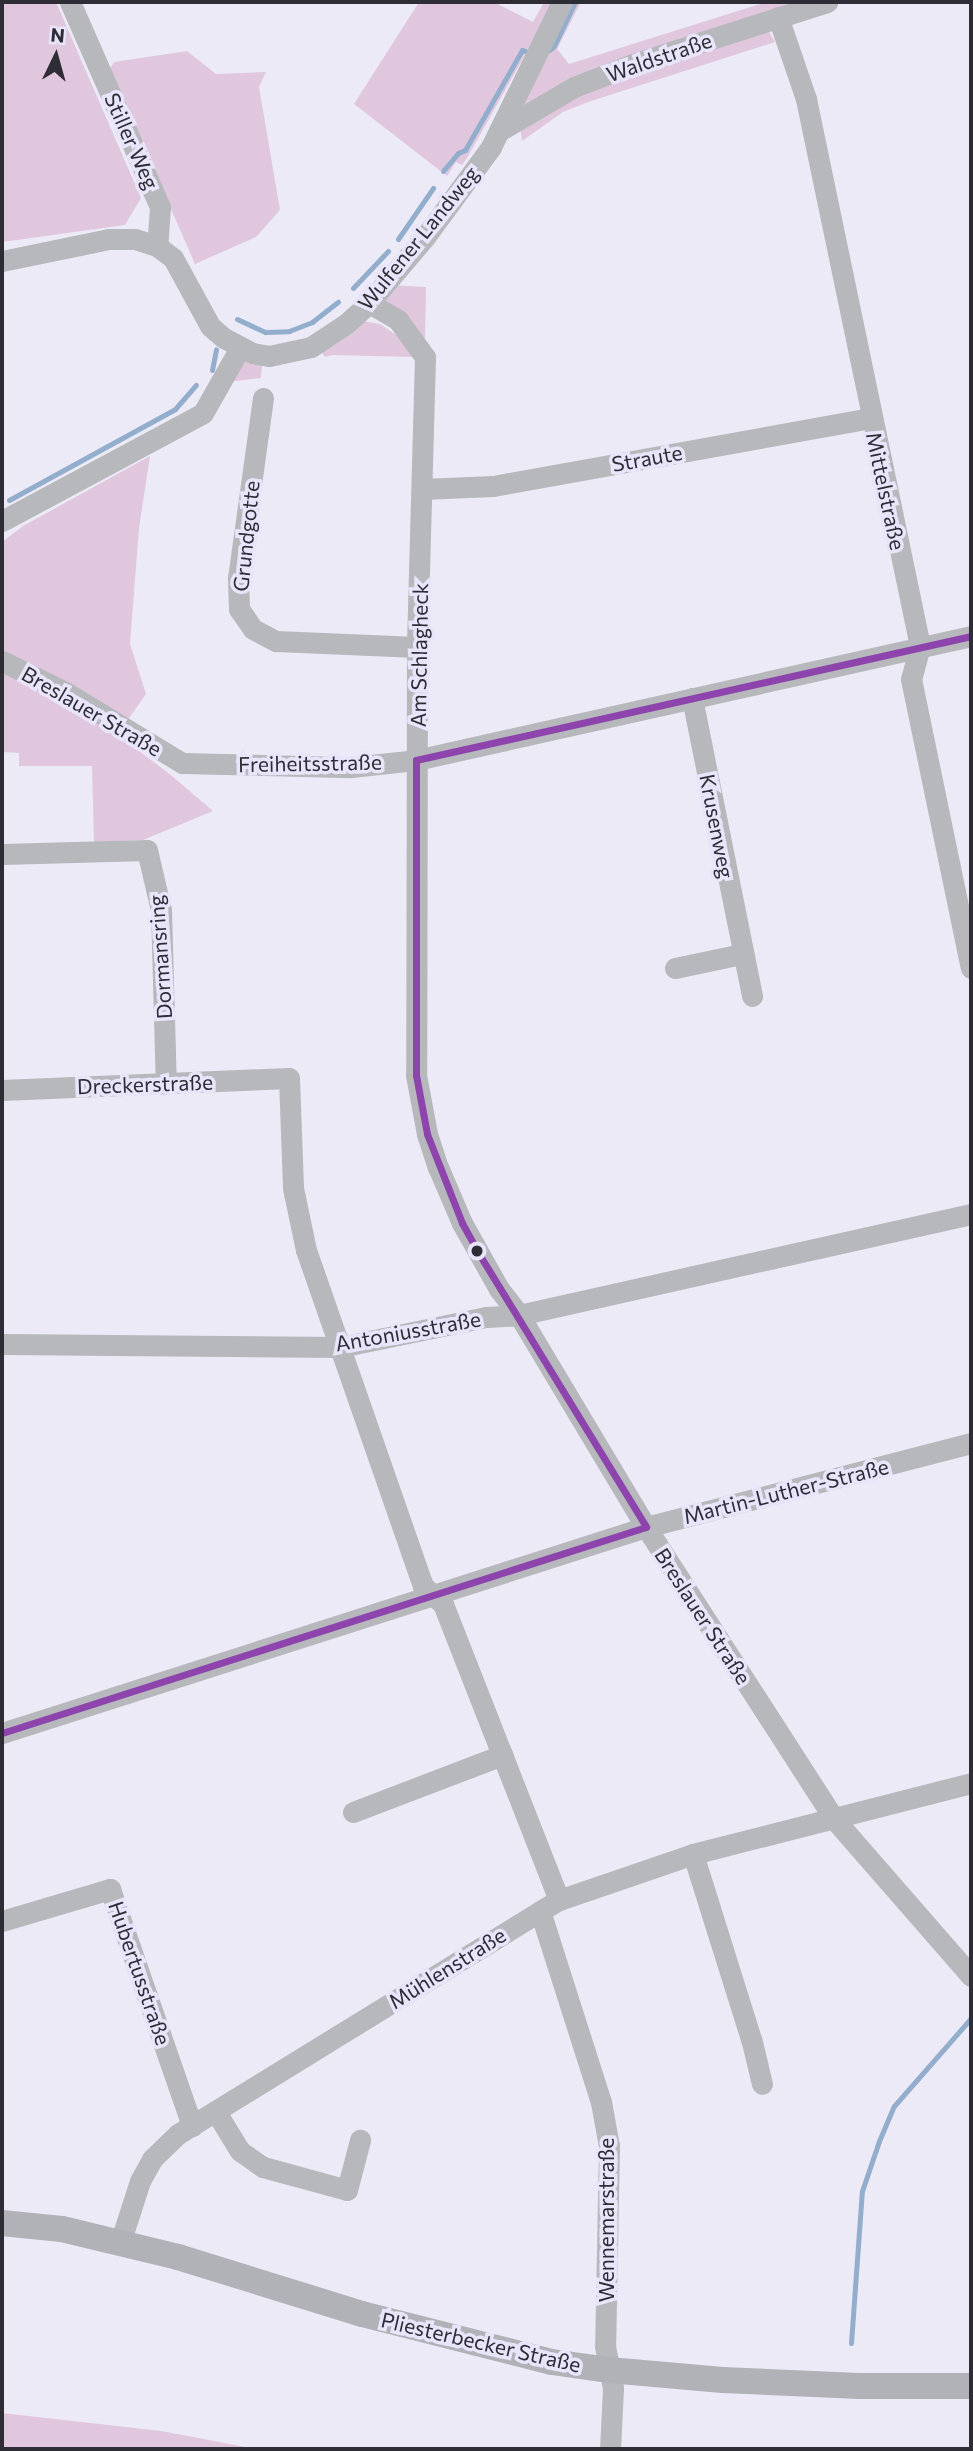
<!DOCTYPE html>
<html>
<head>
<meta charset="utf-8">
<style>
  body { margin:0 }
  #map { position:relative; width:973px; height:2451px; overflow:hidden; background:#eceaf6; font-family:Commissioner,sans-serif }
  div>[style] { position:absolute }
  .green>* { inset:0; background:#e0c7de }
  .stream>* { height:5px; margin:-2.5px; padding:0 2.5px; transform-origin:2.5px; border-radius:2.5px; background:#93adcc }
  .minor>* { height:21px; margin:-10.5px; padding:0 10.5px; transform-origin:10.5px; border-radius:10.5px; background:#b6b8bc }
  .major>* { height:26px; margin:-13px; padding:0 13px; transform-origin:13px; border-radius:13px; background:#b0b2b8 }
  .bus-1>* { height:7px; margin:-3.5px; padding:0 3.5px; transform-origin:3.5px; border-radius:3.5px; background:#8e44ad }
  .dots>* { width:19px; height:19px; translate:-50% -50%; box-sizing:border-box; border:4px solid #e8e5fb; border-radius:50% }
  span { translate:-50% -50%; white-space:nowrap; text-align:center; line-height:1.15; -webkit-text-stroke:7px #e8e5fb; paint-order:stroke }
  .street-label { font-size:21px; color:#2e2c35 }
  .frame { position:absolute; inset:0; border:4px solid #2e2c35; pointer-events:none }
  .north { position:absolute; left:21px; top:21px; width:70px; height:70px; -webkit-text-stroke:5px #e8e5fb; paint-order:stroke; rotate:5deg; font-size:19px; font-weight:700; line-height:28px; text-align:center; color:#2e2c35 }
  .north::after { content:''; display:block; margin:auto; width:24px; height:32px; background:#2e2c35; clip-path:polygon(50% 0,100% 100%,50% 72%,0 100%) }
</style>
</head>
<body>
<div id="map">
  <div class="green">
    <div style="clip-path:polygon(2px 2px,56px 2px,141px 198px,125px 225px,2px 242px)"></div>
    <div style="clip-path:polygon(419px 2px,494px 2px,533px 22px,544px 2px,555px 2px,467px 158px,462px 165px,456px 162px,447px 176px,354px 104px)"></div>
    <div style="clip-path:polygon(568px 2px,581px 2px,557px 49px,569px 64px,766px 2px,813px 2px,513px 116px)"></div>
    <div style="clip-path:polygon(763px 31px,769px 32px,775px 42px,588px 102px,563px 112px,522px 141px,520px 127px,579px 92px)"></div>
    <div style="clip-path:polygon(187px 51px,216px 74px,266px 72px,259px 87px,280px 210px,256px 237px,195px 264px,110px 69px,114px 62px)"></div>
    <div style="clip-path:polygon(391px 285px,426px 287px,425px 339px,383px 307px,385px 293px)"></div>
    <div style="clip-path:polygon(362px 321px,380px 324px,408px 343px,414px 357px,332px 355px,325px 357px,319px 349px)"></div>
    <div style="clip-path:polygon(250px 360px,262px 365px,261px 378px,228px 382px,242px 363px)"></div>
    <div style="clip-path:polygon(150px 456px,139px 528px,130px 644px,146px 694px,127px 721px,2px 652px,2px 542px,23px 526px)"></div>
    <div style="clip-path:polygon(2px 670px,62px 701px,117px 735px,166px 771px,213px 811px,143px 840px,94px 842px,92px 766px,19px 766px,19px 753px,2px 752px)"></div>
    <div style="clip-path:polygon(2px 2413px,161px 2431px,256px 2449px,2px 2449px)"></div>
  </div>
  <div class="stream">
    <div style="left:549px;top:50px;width:6px;rotate:-39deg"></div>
    <div style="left:554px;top:46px;width:49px;rotate:-64.5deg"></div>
    <div style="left:443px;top:171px;width:23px;rotate:-50deg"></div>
    <div style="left:458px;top:153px;width:8px;rotate:-23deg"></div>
    <div style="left:465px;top:150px;width:115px;rotate:-60.3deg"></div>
    <div style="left:522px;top:50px;width:3px;rotate:18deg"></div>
    <div style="left:398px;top:239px;width:62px;rotate:-55.5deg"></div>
    <div style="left:353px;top:288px;width:51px;rotate:-46.6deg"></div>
    <div style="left:237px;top:319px;width:31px;rotate:25deg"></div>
    <div style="left:265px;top:332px;width:24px;rotate:-2deg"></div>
    <div style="left:289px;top:331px;width:25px;rotate:-21deg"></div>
    <div style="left:312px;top:322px;width:33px;rotate:-38deg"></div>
    <div style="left:212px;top:370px;width:21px;rotate:-79deg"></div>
    <div style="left:9px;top:500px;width:189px;rotate:-28.7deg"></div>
    <div style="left:175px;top:409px;width:32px;rotate:-49deg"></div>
    <div style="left:851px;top:2343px;width:152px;rotate:-85.9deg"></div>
    <div style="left:862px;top:2191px;width:53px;rotate:-71.2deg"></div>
    <div style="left:879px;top:2141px;width:38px;rotate:-67deg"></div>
    <div style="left:894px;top:2106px;width:117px;rotate:-48.8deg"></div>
  </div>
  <div class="minor">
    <div style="left:70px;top:2px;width:224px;rotate:66.3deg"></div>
    <div style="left:160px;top:207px;width:39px;rotate:94deg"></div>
    <div style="left:778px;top:17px;width:87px;rotate:71.1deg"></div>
    <div style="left:806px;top:99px;width:559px;rotate:78.23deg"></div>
    <div style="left:920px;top:646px;width:34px;rotate:105deg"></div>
    <div style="left:911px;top:679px;width:295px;rotate:78.3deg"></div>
    <div style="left:499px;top:131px;width:87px;rotate:-30.4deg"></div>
    <div style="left:574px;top:87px;width:63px;rotate:-21.3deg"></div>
    <div style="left:633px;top:64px;width:204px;rotate:-17.7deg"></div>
    <div style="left:2px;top:261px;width:109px;rotate:-11.6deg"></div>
    <div style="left:109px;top:239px;width:26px"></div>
    <div style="left:135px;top:239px;width:23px;rotate:18deg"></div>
    <div style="left:157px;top:246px;width:20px;rotate:37deg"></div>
    <div style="left:173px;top:258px;width:77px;rotate:61.4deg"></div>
    <div style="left:210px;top:326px;width:18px;rotate:41deg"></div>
    <div style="left:224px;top:338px;width:32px;rotate:28deg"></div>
    <div style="left:252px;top:353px;width:17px;rotate:10deg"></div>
    <div style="left:269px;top:356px;width:43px;rotate:-12.1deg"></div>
    <div style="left:311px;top:347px;width:43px;rotate:-33.7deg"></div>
    <div style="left:347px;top:323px;width:30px;rotate:-42deg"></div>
    <div style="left:369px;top:303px;width:87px;rotate:-49.7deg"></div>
    <div style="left:425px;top:237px;width:112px;rotate:-53.7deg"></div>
    <div style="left:491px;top:147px;width:161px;rotate:-63.9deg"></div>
    <div style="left:369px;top:303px;width:34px;rotate:30deg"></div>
    <div style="left:398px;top:320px;width:46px;rotate:53.9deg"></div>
    <div style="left:425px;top:357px;width:290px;rotate:91.6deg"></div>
    <div style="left:417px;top:647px;width:428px;rotate:90.1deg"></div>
    <div style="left:416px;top:1075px;width:60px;rotate:79.4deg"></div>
    <div style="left:427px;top:1134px;width:35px;rotate:72deg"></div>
    <div style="left:438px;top:1167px;width:61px;rotate:66.8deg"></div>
    <div style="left:462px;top:1223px;width:76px;rotate:60.7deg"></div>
    <div style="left:499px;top:1289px;width:33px;rotate:52deg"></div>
    <div style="left:519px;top:1315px;width:247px;rotate:59.1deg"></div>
    <div style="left:646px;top:1527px;width:349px;rotate:57.2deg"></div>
    <div style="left:835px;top:1820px;width:207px;rotate:48.9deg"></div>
    <div style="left:263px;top:398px;width:183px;rotate:97.9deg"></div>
    <div style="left:238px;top:579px;width:30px;rotate:88deg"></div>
    <div style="left:239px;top:609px;width:24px;rotate:55deg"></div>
    <div style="left:253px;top:629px;width:26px;rotate:28deg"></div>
    <div style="left:276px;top:641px;width:141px;rotate:2.4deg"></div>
    <div style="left:422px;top:489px;width:71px;rotate:-2.4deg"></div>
    <div style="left:493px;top:486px;width:383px;rotate:-10.2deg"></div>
    <div style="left:2px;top:521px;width:228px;rotate:-28.2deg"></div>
    <div style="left:203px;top:413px;width:75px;rotate:-60.4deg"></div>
    <div style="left:2px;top:661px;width:72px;rotate:26.2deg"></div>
    <div style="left:67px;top:693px;width:135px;rotate:31.3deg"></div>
    <div style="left:182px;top:763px;width:169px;rotate:1.4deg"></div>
    <div style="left:351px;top:767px;width:65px;rotate:-6.1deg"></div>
    <div style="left:416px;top:760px;width:569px;rotate:-12.59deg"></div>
    <div style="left:692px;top:698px;width:304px;rotate:78.6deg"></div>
    <div style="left:2px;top:854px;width:145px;rotate:-1.6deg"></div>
    <div style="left:147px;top:850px;width:62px;rotate:76.9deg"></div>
    <div style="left:161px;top:910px;width:174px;rotate:88.4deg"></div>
    <div style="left:675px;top:968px;width:68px;rotate:-11.8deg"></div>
    <div style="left:2px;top:1090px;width:287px;rotate:-2.4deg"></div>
    <div style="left:289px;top:1078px;width:110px;rotate:87.9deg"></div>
    <div style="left:293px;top:1188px;width:63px;rotate:78.2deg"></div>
    <div style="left:306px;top:1250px;width:356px;rotate:70.8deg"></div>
    <div style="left:423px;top:1586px;width:27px;rotate:42deg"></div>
    <div style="left:443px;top:1604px;width:318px;rotate:68.6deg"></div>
    <div style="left:2px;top:1344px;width:338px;rotate:0.5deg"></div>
    <div style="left:340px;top:1347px;width:149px;rotate:-11.6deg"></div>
    <div style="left:486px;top:1317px;width:33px;rotate:-3deg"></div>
    <div style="left:519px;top:1315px;width:463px;rotate:-12.6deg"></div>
    <div style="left:2px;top:1733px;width:676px;rotate:-17.74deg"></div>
    <div style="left:646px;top:1527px;width:336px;rotate:-14.5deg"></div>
    <div style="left:353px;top:1812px;width:160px;rotate:-20.9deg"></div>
    <div style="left:693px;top:1854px;width:197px;rotate:72.6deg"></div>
    <div style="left:752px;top:2042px;width:43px;rotate:76.6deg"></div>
    <div style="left:540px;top:1911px;width:201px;rotate:72.3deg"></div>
    <div style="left:601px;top:2102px;width:45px;rotate:79.7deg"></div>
    <div style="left:609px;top:2146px;width:200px;rotate:91.1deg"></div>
    <div style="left:605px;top:2346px;width:43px;rotate:79.2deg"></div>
    <div style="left:613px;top:2388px;width:61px;rotate:92.8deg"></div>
    <div style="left:2px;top:1921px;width:113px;rotate:-16.5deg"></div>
    <div style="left:110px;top:1889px;width:251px;rotate:70.9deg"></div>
    <div style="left:216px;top:2112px;width:46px;rotate:58.4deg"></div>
    <div style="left:240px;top:2151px;width:28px;rotate:35deg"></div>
    <div style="left:263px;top:2167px;width:87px;rotate:15.3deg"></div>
    <div style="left:347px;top:2190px;width:52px;rotate:-75.4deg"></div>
    <div style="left:120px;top:2243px;width:65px;rotate:-72.1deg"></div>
    <div style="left:140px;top:2181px;width:25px;rotate:-61deg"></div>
    <div style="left:152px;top:2159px;width:36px;rotate:-44deg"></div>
    <div style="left:178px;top:2134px;width:447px;rotate:-31.6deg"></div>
    <div style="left:559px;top:1900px;width:142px;rotate:-18.9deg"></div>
    <div style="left:693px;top:1854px;width:287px;rotate:-14.3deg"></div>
  </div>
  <div class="major">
    <div style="left:2px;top:2223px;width:60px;rotate:5.7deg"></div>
    <div style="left:62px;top:2229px;width:119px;rotate:13.6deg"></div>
    <div style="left:178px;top:2257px;width:193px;rotate:17.2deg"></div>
    <div style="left:362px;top:2314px;width:196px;rotate:14.2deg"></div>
    <div style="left:552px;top:2362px;width:58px;rotate:8deg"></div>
    <div style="left:609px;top:2370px;width:114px;rotate:5deg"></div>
    <div style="left:723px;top:2380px;width:136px;rotate:2.5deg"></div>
    <div style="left:859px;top:2386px;width:112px"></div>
  </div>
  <div class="bus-1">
    <div style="left:416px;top:760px;width:315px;rotate:90deg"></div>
    <div style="left:416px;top:1075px;width:60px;rotate:79.4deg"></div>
    <div style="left:427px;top:1134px;width:96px;rotate:68.5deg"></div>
    <div style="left:462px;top:1223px;width:35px;rotate:61deg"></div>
    <div style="left:479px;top:1254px;width:320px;rotate:58.5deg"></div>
    <div style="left:416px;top:760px;width:569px;rotate:-12.59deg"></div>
    <div style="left:2px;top:1733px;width:676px;rotate:-17.74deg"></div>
  </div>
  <div class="dots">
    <div style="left:477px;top:1251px;background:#2e2c35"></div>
  </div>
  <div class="street-label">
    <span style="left:659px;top:57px;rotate:-19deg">Waldstraße</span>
    <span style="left:132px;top:141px;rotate:66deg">Stiller Weg</span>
    <span style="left:418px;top:238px;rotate:-51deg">Wulfener Landweg</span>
    <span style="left:647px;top:458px;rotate:-10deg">Straute</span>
    <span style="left:886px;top:491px;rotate:78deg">Mittelstraße</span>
    <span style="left:246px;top:536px;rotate:-84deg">Grundgotte</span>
    <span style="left:419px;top:655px;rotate:-89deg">Am Schlagheck</span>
    <span style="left:92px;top:711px;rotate:30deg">Breslauer Straße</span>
    <span style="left:310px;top:763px;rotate:-1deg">Freiheitsstraße</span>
    <span style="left:717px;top:826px;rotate:79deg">Krusenweg</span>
    <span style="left:160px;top:957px;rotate:-94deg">Dormansring</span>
    <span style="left:145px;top:1084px;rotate:-2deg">Dreckerstraße</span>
    <span style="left:408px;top:1331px;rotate:-10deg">Antoniusstraße</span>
    <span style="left:786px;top:1491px;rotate:-14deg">Martin-Luther-Straße</span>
    <span style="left:703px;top:1616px;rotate:57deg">Breslauer Straße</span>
    <span style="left:447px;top:1968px;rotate:-32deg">Mühlenstraße</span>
    <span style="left:140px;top:1973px;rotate:71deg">Hubertusstraße</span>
    <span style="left:606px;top:2220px;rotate:-90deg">Wennemarstraße</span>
    <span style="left:481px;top:2342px;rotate:13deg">Pliesterbecker Straße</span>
  </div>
  <div class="frame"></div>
  <div class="north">N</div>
</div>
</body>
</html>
